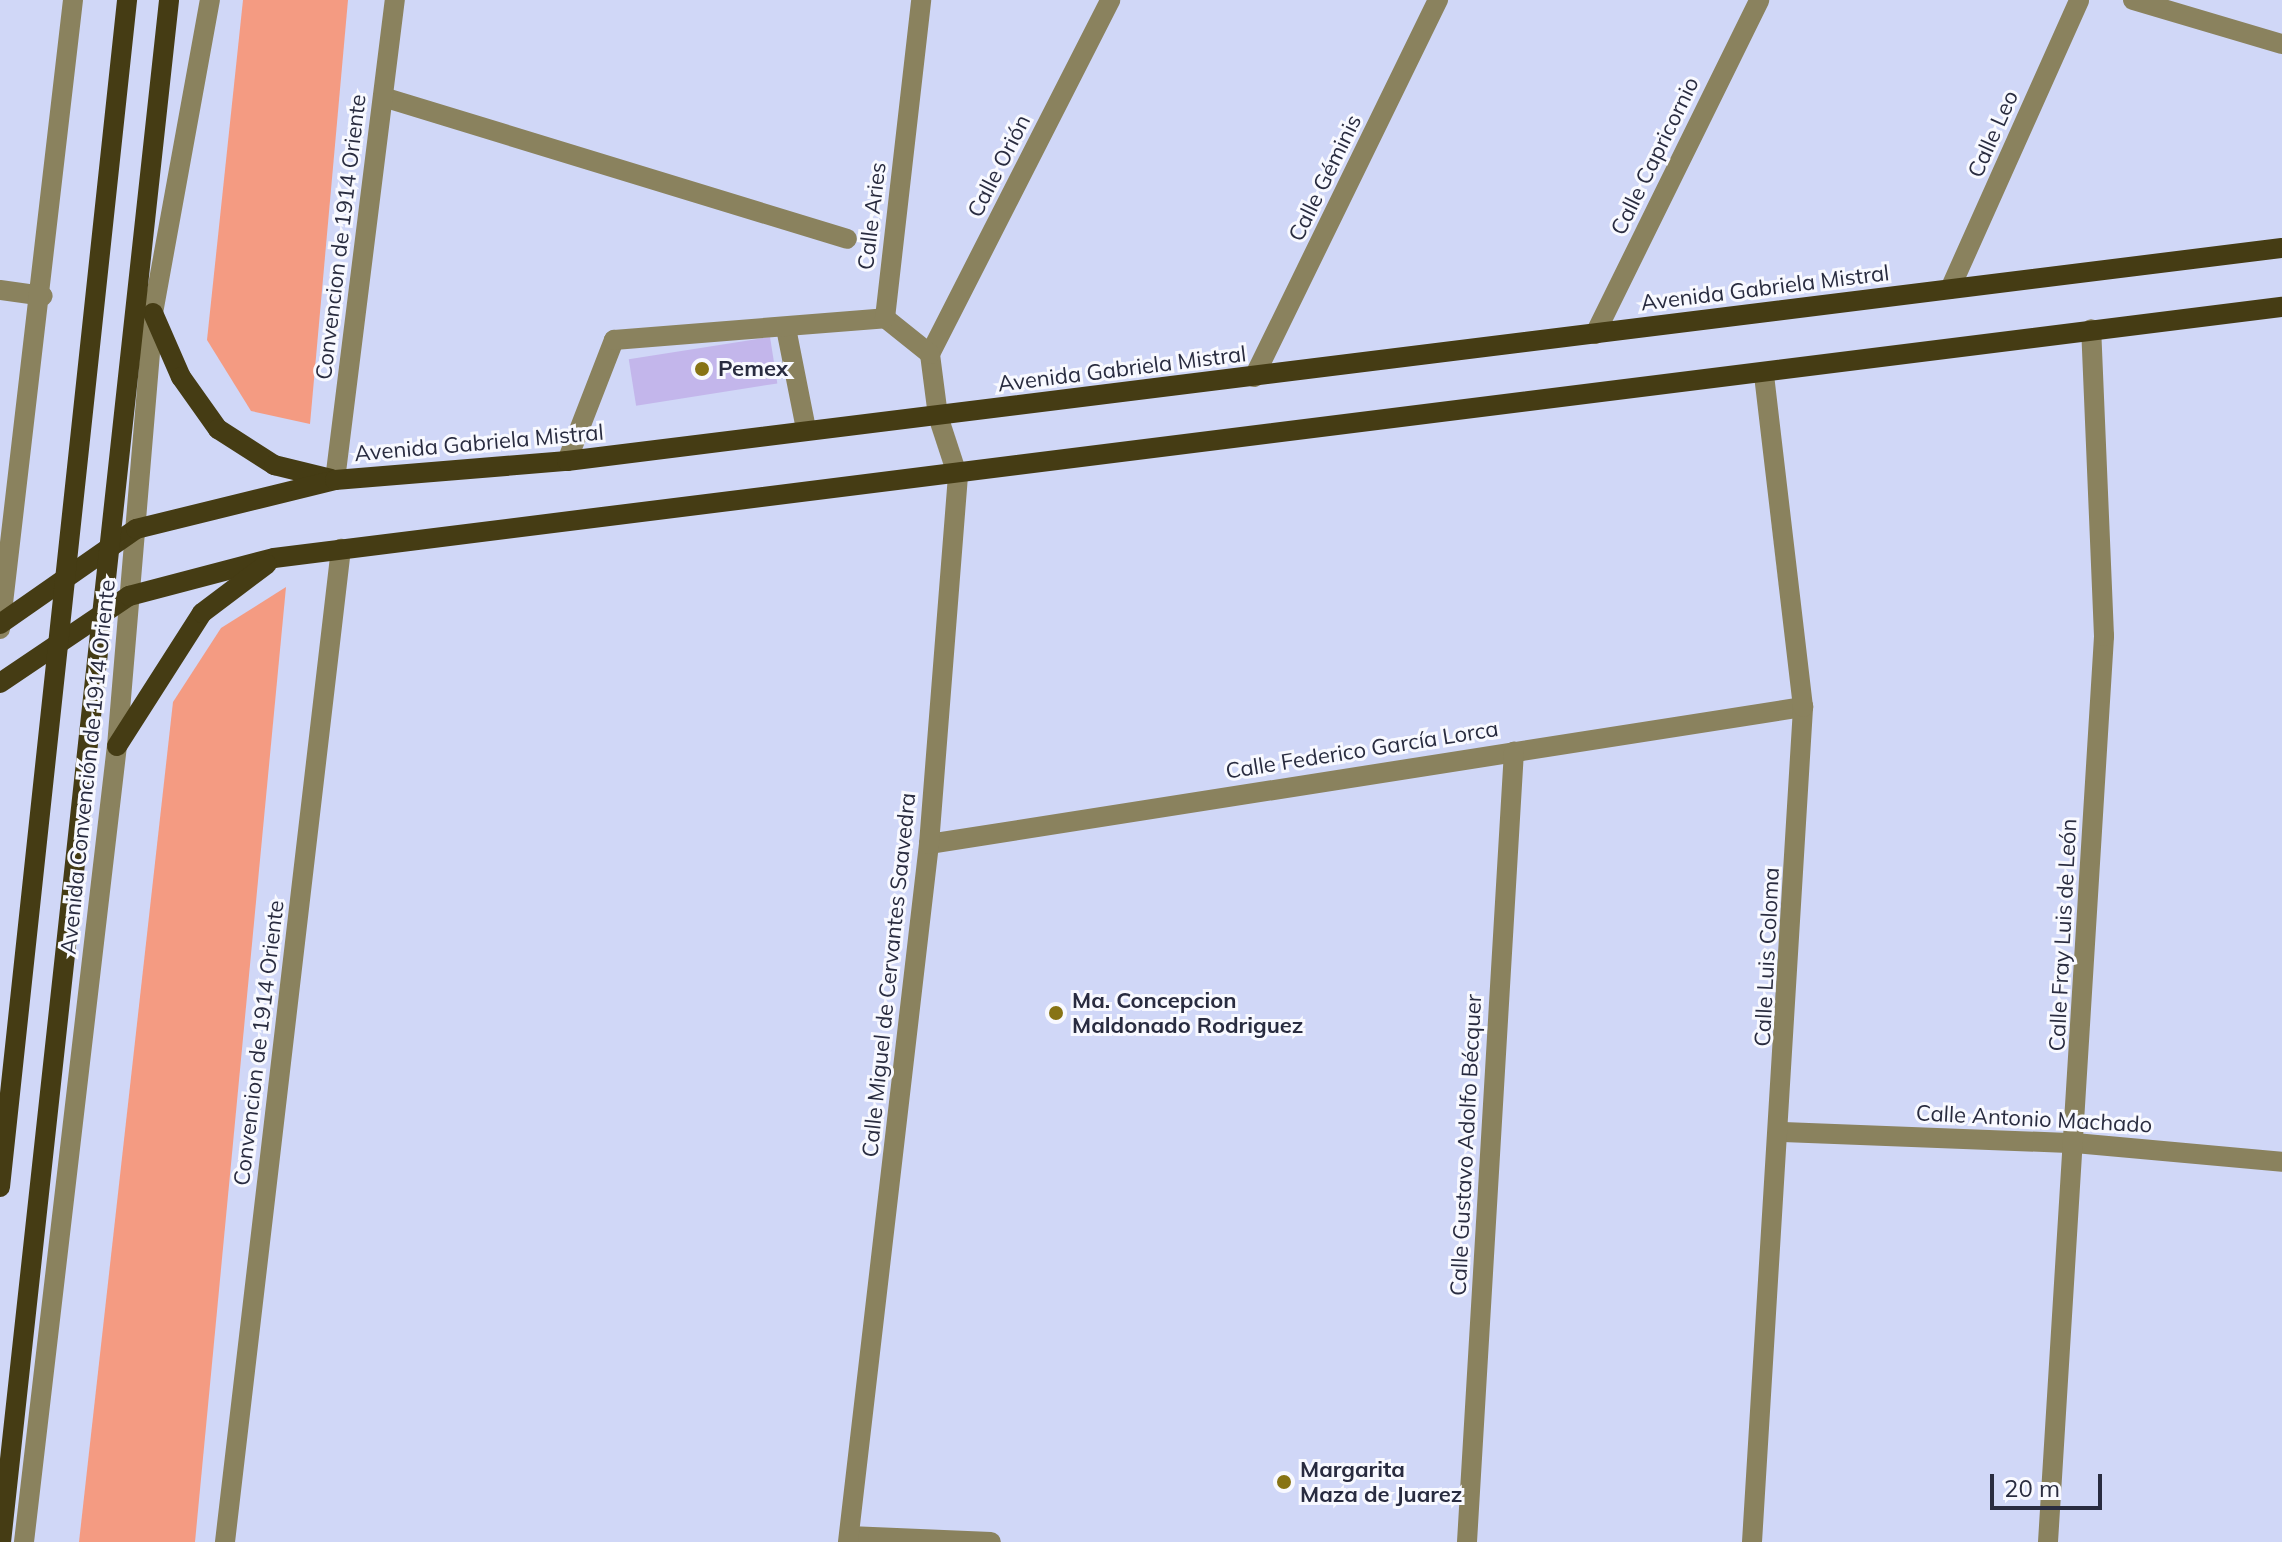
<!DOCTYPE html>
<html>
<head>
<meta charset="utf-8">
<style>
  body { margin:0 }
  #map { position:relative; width:2282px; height:1542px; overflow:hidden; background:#d0d7f7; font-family:Mulish,sans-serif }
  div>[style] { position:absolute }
  .green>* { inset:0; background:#f49b82 }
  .building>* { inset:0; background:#c3b6eb; transform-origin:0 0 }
  .minor>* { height:20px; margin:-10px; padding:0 10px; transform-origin:10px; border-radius:10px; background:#8a825e }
  .major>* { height:20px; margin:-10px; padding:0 10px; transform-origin:10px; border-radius:10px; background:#453c14 }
  .major-bridge>* { height:20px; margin:-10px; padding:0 10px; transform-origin:10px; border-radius:10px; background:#453c14 }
  .dots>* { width:22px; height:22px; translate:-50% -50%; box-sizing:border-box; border:4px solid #f8f9ff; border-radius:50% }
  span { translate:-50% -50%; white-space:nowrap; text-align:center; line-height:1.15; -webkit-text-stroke:6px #f8f9ff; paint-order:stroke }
  .street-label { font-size:22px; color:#292c40 }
  .poi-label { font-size:22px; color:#292c40; font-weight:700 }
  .left { translate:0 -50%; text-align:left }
  .scale { position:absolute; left:1990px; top:1474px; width:112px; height:36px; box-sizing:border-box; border:4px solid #292c40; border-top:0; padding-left:10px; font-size:24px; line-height:28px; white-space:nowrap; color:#292c40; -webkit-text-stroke:6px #f8f9ff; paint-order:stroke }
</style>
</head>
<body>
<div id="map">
  <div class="green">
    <div style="clip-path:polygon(243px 0,348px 0,310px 424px,251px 411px,207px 340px)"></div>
    <div style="clip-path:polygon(286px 587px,195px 1542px,79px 1542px,173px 702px,221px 628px)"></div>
  </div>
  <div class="building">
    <div style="left:770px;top:337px;width:47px;height:143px;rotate:81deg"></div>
  </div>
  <div class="minor">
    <div style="left:2133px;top:0;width:155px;rotate:16.5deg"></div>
    <div style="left:383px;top:97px;width:485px;rotate:17deg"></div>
    <div style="left:1950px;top:289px;width:316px;rotate:-65.9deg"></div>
    <div style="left:0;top:290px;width:43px;rotate:7.9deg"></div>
    <div style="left:786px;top:328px;width:103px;rotate:78.8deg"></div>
    <div style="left:1595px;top:334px;width:372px;rotate:-63.8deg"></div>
    <div style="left:930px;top:354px;width:397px;rotate:-63deg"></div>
    <div style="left:1254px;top:377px;width:420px;rotate:-64deg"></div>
    <div style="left:567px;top:461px;width:130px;rotate:-68.8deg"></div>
    <div style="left:614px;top:340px;width:272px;rotate:-4.6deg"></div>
    <div style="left:335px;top:480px;width:484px;rotate:-82.9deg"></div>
    <div style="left:0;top:629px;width:633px;rotate:-83.38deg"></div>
    <div style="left:929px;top:844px;width:885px;rotate:-8.91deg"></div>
    <div style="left:1783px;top:1132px;width:292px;rotate:2.2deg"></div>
    <div style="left:2075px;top:1143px;width:208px;rotate:5.2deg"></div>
    <div style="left:849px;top:1536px;width:142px;rotate:2.4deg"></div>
    <div style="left:24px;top:1542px;width:801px;rotate:-83.34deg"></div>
    <div style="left:117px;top:746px;width:434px;rotate:-85.2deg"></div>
    <div style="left:153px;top:313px;width:318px;rotate:-79.7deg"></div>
    <div style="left:225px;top:1542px;width:1000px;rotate:-83.34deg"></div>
    <div style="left:848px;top:1542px;width:703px;rotate:-83.38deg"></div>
    <div style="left:929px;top:844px;width:368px;rotate:-85.5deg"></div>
    <div style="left:958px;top:477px;width:64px;rotate:-108.2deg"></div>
    <div style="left:938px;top:416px;width:63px;rotate:-97.4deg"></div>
    <div style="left:930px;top:354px;width:58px;rotate:-141.3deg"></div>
    <div style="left:885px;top:318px;width:320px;rotate:-83.5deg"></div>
    <div style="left:1467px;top:1542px;width:792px;rotate:-86.6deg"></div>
    <div style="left:1752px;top:1542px;width:837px;rotate:-86.5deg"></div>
    <div style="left:1803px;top:707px;width:334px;rotate:-96.7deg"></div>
    <div style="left:2048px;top:1542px;width:908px;rotate:-86.46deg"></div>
    <div style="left:2104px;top:636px;width:307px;rotate:-92.4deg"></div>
  </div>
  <div class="major">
    <div style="left:153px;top:313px;width:70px;rotate:66.4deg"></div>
    <div style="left:181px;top:377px;width:64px;rotate:54.6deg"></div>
    <div style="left:218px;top:429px;width:67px;rotate:32.7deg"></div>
    <div style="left:274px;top:465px;width:59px;rotate:13.8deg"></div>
    <div style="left:0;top:624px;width:166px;rotate:-34.9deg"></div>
    <div style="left:136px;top:529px;width:205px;rotate:-13.8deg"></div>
    <div style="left:335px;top:480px;width:233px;rotate:-4.7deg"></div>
    <div style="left:567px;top:461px;width:1728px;rotate:-7.08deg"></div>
    <div style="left:0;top:683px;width:156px;rotate:-34deg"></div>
    <div style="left:129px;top:596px;width:150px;rotate:-14.7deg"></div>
    <div style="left:274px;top:558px;width:2024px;rotate:-7.13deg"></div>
    <div style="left:117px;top:746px;width:158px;rotate:-57.4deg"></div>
    <div style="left:202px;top:613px;width:81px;rotate:-37deg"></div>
  </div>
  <div class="major-bridge">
    <div style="left:0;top:1187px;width:1194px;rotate:-83.89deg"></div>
    <div style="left:1px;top:1542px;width:1551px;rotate:-83.78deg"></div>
  </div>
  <div class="dots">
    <div style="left:702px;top:369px;background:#877315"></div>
    <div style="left:1056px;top:1013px;background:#877315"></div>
    <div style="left:1284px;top:1482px;background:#877315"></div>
  </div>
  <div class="street-label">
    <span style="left:1993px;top:134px;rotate:-66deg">Calle Leo</span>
    <span style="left:1655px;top:156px;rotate:-64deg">Calle Capricornio</span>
    <span style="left:999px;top:166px;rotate:-63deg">Calle Orión</span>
    <span style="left:1325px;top:178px;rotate:-64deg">Calle Géminis</span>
    <span style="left:872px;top:216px;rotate:-83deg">Calle Aries</span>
    <span style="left:341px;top:237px;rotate:-83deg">Convencion de 1914 Oriente</span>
    <span style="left:1765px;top:288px;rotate:-7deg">Avenida Gabriela Mistral</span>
    <span style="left:1122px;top:369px;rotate:-7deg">Avenida Gabriela Mistral</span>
    <span style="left:479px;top:443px;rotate:-5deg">Avenida Gabriela Mistral</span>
    <span style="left:1362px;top:750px;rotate:-9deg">Calle Federico García Lorca</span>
    <span style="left:88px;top:767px;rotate:-84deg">Avenida Convención de 1914 Oriente</span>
    <span style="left:2063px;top:935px;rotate:-87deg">Calle Fray Luis de León</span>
    <span style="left:1767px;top:957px;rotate:-87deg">Calle Luis Coloma</span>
    <span style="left:889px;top:975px;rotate:-84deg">Calle Miguel de Cervantes Saavedra</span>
    <span style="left:259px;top:1043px;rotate:-83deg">Convencion de 1914 Oriente</span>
    <span style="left:2034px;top:1119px;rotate:3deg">Calle Antonio Machado</span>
    <span style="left:1466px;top:1145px;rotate:-87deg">Calle Gustavo Adolfo Bécquer</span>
  </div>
  <div class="poi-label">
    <span class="left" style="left:718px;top:369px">Pemex</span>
    <span class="left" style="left:1072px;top:1013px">Ma. Concepcion<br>Maldonado Rodriguez</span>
    <span class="left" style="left:1300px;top:1482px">Margarita<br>Maza de Juarez</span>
  </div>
  <div class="scale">20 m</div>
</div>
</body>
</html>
